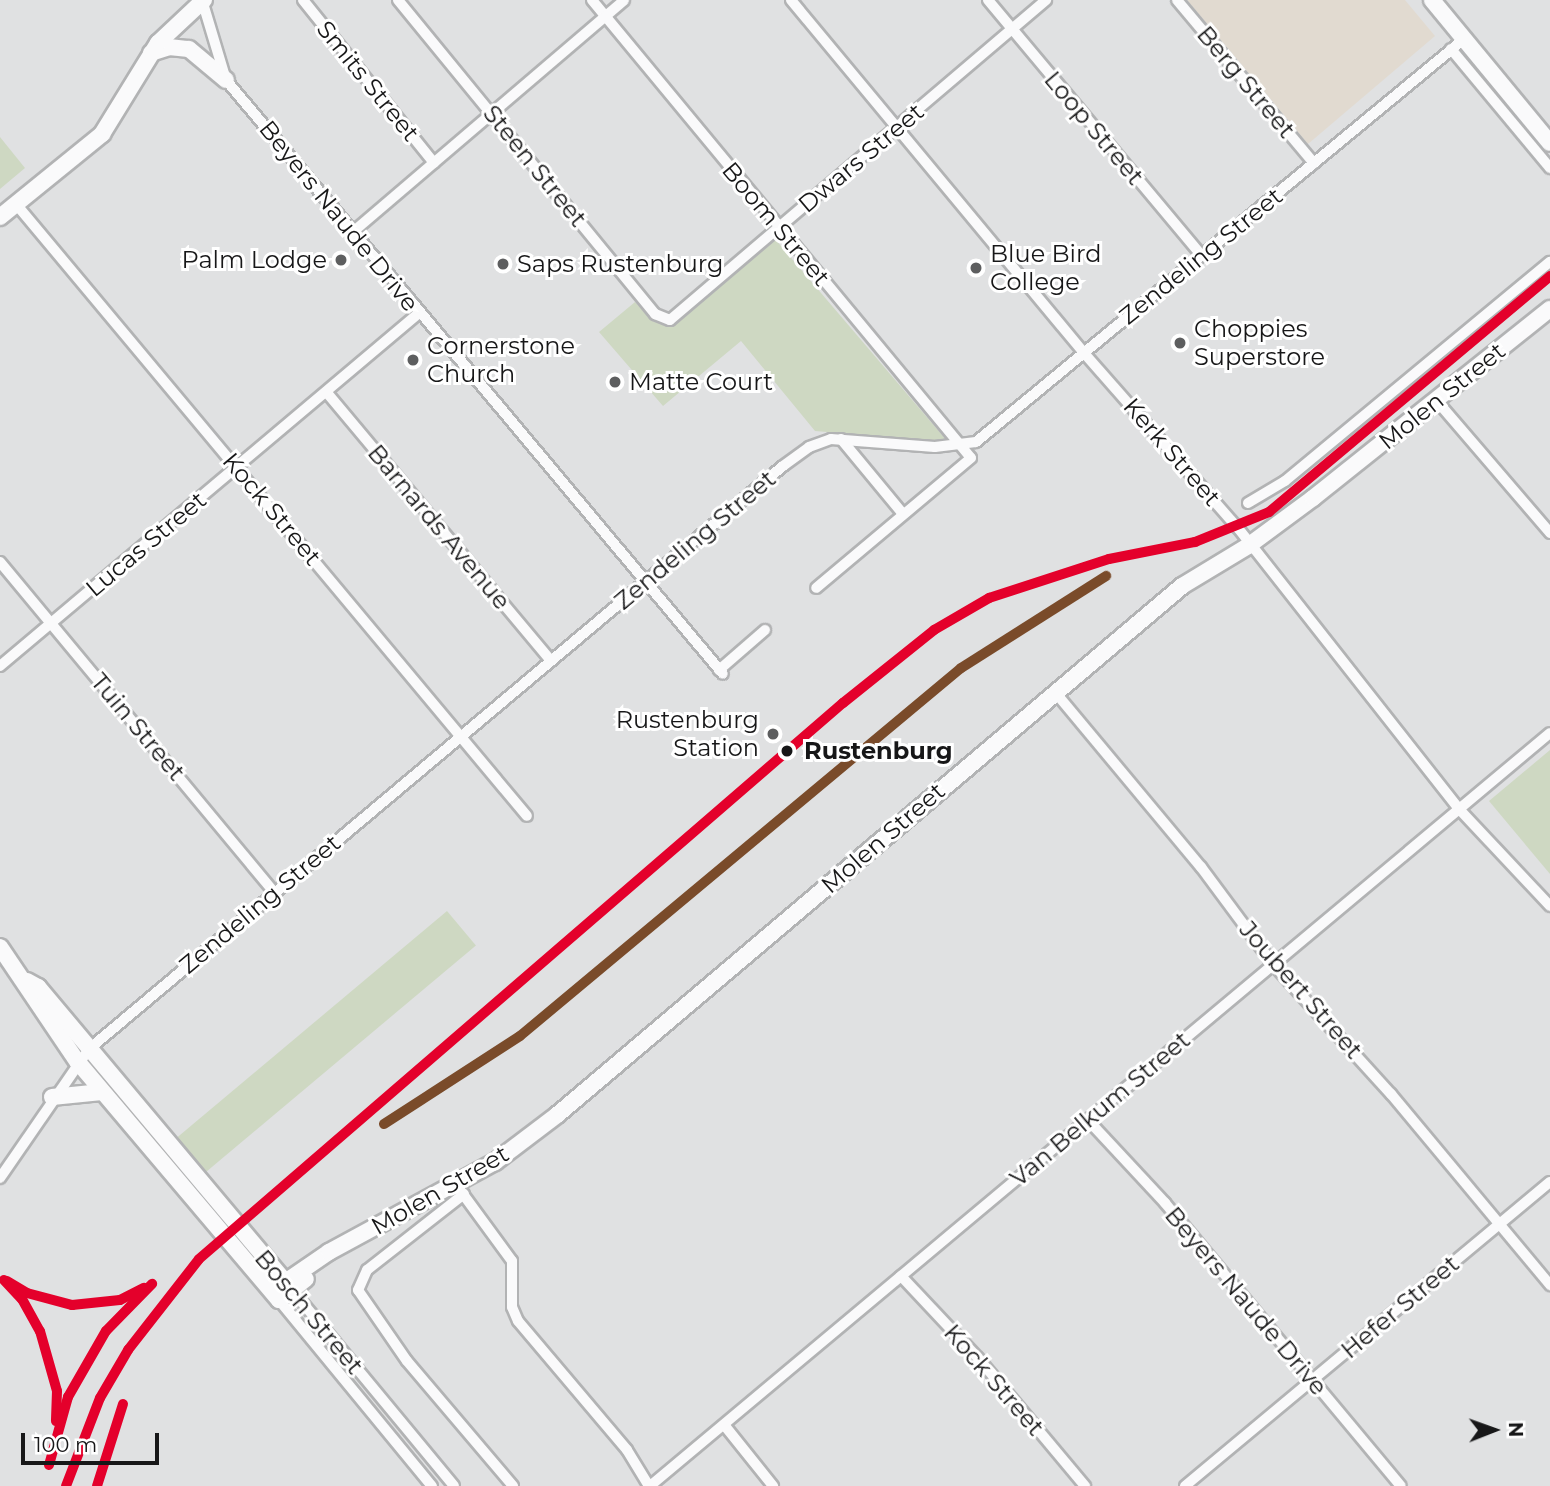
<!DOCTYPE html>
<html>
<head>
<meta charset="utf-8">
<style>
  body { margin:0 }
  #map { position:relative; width:1550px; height:1486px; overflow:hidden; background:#e0e1e2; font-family:Montserrat,sans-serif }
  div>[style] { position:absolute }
  .education>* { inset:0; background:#e1dad0 }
  .green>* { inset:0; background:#ced8c2; transform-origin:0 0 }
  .roads { filter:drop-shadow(2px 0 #b2b3b4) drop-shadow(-2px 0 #b2b3b4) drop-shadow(0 2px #b2b3b4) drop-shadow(0 -2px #b2b3b4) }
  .street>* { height:10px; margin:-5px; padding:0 5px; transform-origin:5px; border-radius:5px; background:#fafafb }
  .secondary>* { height:16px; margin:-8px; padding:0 8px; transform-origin:8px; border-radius:8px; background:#fafafb }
  .rail-1>* { height:10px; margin:-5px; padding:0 5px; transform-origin:5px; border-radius:5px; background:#e4002b }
  .rail-2>* { height:10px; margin:-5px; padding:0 5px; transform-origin:5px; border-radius:5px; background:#7a4b2a }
  .dots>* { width:19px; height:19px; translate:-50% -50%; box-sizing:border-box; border:4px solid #fff; border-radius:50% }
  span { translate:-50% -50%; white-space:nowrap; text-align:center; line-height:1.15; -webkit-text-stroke:6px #fff; paint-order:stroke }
  .street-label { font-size:24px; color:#171718 }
  .poi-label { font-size:24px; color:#171718 }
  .left { translate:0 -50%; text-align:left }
  .right { translate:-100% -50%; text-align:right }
  .stop-label { font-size:24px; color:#171718; font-weight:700 }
  .north { position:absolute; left:1459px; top:1395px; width:70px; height:70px; -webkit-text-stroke:5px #fff; paint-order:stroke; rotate:89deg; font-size:19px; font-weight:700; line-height:28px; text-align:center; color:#171718 }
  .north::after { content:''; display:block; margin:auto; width:24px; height:32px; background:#171718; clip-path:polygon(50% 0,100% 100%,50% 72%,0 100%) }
  .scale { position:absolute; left:21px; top:1433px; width:138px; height:32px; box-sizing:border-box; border:4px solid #171718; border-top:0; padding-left:9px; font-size:21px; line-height:24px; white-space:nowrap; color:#171718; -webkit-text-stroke:5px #fff; paint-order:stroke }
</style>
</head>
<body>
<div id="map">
  <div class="education">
    <div style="clip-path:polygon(1187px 0,1405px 0,1435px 36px,1308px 144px)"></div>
  </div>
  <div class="green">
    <div style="clip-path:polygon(0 137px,25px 168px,0 189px)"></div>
    <div style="clip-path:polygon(775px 239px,948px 442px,815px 431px,741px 341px,663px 406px,599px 332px,635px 302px,652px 321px,672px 325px)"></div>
    <div style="clip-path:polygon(1550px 750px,1550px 874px,1489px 801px)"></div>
    <div style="left:447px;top:911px;width:45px;height:352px;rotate:50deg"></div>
  </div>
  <div class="roads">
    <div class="street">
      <div style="left:202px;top:0;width:84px;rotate:73.3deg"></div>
      <div style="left:226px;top:80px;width:774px;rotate:50.08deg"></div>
      <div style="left:303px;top:0;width:209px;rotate:51.2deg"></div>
      <div style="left:398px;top:0;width:406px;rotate:50.7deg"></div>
      <div style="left:655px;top:314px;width:16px;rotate:22deg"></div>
      <div style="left:670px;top:320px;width:494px;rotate:-40.4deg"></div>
      <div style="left:592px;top:0;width:594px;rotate:50.39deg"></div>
      <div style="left:971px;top:458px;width:202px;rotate:140deg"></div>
      <div style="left:791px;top:0;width:459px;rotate:50.3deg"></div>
      <div style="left:1084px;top:353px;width:233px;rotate:48.7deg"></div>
      <div style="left:1238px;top:528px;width:357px;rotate:51.8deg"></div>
      <div style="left:1459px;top:809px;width:133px;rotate:46.8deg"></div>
      <div style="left:988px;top:0;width:332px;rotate:50.1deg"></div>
      <div style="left:1177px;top:0;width:213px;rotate:50deg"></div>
      <div style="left:1451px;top:49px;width:155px;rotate:50.2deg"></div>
      <div style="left:16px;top:204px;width:797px;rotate:50.14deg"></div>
      <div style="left:354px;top:231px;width:355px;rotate:-40.5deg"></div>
      <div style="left:328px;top:394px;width:348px;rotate:50.1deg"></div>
      <div style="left:1437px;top:401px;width:174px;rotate:49.4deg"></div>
      <div style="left:841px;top:439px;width:97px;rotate:50.4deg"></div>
      <div style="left:1248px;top:503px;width:43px;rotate:-30.7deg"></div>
      <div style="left:1285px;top:481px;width:344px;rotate:-39.6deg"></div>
      <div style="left:0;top:562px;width:430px;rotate:50.3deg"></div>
      <div style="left:0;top:666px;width:548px;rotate:-40.11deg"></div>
      <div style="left:719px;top:670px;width:61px;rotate:-41deg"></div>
      <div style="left:1055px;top:692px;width:228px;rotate:50.2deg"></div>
      <div style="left:1201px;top:867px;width:121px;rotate:53.4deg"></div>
      <div style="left:1273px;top:964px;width:176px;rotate:47.8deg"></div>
      <div style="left:1391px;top:1094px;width:249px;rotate:50.2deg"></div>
      <div style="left:1088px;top:1120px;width:113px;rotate:47.1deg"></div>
      <div style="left:1165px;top:1203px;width:368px;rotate:50.2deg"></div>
      <div style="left:0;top:1178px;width:157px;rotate:-55.4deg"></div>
      <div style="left:89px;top:1049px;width:906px;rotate:-40.03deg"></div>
      <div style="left:783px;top:466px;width:32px;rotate:-36deg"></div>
      <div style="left:809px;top:447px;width:23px;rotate:-20deg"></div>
      <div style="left:831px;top:439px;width:104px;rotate:4.4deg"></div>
      <div style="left:935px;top:447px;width:41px;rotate:-7deg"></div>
      <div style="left:976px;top:442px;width:631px;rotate:-39.54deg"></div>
      <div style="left:460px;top:1190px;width:88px;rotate:53.8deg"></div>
      <div style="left:512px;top:1261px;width:46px;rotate:90deg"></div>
      <div style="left:512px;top:1307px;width:15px;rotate:67deg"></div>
      <div style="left:518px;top:1321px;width:169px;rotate:49.8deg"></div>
      <div style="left:627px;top:1450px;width:42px;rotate:58.6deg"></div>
      <div style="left:464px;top:1194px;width:123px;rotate:141.9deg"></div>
      <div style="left:367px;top:1270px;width:22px;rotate:114deg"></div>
      <div style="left:358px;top:1290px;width:86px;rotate:55.4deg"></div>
      <div style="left:407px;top:1361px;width:164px;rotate:49.7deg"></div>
      <div style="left:901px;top:1276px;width:112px;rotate:46.8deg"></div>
      <div style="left:978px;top:1358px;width:167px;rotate:50.1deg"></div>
      <div style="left:292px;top:1290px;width:254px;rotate:50.4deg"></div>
      <div style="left:279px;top:1300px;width:241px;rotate:50.6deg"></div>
      <div style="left:725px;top:1426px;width:77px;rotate:51.3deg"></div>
      <div style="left:650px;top:1486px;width:1173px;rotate:-39.92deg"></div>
      <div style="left:1185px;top:1486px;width:475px;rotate:-39.8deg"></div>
    </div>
    <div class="secondary">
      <div style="left:1432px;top:0;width:185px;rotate:50.5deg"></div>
      <div style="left:151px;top:53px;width:19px;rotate:-18deg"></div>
      <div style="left:169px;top:47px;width:20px;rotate:6deg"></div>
      <div style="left:189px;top:49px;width:48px;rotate:40deg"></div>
      <div style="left:0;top:217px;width:132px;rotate:-39.1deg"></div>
      <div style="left:102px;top:134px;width:107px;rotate:-58.4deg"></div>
      <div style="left:158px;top:43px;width:63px;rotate:-43.1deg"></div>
      <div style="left:0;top:947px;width:138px;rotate:56deg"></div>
      <div style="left:77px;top:1061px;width:313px;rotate:49.8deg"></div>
      <div style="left:279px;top:1300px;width:34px;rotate:-38deg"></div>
      <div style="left:27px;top:981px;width:13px;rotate:29deg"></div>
      <div style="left:38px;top:987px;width:394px;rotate:50deg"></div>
      <div style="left:52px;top:1097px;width:50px;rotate:-5.7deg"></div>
      <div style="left:272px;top:1291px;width:69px;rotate:-34.4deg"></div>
      <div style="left:329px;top:1252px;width:189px;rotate:-28.5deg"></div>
      <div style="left:495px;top:1162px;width:78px;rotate:-37.2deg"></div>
      <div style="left:557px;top:1115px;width:819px;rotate:-40.24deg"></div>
      <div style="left:1182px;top:586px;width:77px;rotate:-31.2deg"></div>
      <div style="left:1248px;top:546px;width:81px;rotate:-36.4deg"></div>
      <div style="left:1313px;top:498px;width:303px;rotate:-38.6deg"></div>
    </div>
  </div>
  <div class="rail-1">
    <div style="left:4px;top:1280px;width:26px;rotate:47deg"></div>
    <div style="left:22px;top:1299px;width:37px;rotate:61deg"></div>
    <div style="left:40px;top:1331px;width:62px;rotate:74.2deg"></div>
    <div style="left:57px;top:1391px;width:30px;rotate:92deg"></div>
    <div style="left:7px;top:1281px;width:23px;rotate:31deg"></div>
    <div style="left:27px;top:1293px;width:47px;rotate:14.9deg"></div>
    <div style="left:72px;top:1305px;width:48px;rotate:-5.9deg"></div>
    <div style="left:120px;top:1300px;width:27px;rotate:-27deg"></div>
    <div style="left:49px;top:1465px;width:71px;rotate:-74.4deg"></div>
    <div style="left:68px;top:1397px;width:76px;rotate:-60.1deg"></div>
    <div style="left:106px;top:1331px;width:66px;rotate:-45.6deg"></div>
    <div style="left:66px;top:1486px;width:94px;rotate:-68.9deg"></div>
    <div style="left:100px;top:1398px;width:56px;rotate:-59.7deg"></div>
    <div style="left:128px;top:1350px;width:115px;rotate:-52deg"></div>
    <div style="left:199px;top:1259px;width:851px;rotate:-40.81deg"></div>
    <div style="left:843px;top:703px;width:117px;rotate:-38.7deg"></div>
    <div style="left:934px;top:630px;width:64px;rotate:-30.2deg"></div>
    <div style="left:989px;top:598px;width:126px;rotate:-18deg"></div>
    <div style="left:1109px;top:559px;width:88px;rotate:-11.2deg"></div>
    <div style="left:1195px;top:542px;width:80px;rotate:-22.1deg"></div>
    <div style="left:1269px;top:512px;width:367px;rotate:-40deg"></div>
    <div style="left:97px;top:1486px;width:86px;rotate:-72.4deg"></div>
  </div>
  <div class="rail-2">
    <div style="left:384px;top:1124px;width:162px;rotate:-32.9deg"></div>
    <div style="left:520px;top:1036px;width:574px;rotate:-39.84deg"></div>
    <div style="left:961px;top:668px;width:172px;rotate:-32.4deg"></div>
  </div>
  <div class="dots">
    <div style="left:341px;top:260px;background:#5d5e5f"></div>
    <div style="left:503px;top:264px;background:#5d5e5f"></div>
    <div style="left:976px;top:268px;background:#5d5e5f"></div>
    <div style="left:1180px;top:343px;background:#5d5e5f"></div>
    <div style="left:413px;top:360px;background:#5d5e5f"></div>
    <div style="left:615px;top:382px;background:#5d5e5f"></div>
    <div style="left:773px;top:734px;background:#5d5e5f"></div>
    <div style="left:787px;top:751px;background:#171718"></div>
  </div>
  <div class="street-label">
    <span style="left:368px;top:81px;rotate:51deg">Smits Street</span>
    <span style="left:1246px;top:82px;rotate:50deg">Berg Street</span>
    <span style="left:1094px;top:128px;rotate:50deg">Loop Street</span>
    <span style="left:861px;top:158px;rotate:-40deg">Dwars Street</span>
    <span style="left:535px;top:166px;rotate:51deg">Steen Street</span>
    <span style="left:339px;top:216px;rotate:51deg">Beyers Naude Drive</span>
    <span style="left:776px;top:224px;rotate:50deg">Boom Street</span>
    <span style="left:1201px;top:256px;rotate:-39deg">Zendeling Street</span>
    <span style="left:1442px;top:396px;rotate:-39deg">Molen Street</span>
    <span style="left:1172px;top:452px;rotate:49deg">Kerk Street</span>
    <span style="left:272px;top:509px;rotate:50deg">Kock Street</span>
    <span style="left:439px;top:527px;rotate:50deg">Barnards Avenue</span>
    <span style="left:695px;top:540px;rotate:-40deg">Zendeling Street</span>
    <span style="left:146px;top:544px;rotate:-40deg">Lucas Street</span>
    <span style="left:138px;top:727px;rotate:50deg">Tuin Street</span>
    <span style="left:883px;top:838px;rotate:-41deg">Molen Street</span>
    <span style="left:260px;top:904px;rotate:-40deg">Zendeling Street</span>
    <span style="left:1301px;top:990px;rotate:49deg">Joubert Street</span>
    <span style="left:1100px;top:1109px;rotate:-40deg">Van Belkum Street</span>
    <span style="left:440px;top:1190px;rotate:-30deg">Molen Street</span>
    <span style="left:1246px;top:1301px;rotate:50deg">Beyers Naude Drive</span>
    <span style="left:1400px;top:1307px;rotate:-40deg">Hefer Street</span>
    <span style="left:309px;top:1312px;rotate:50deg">Bosch Street</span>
    <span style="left:994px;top:1380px;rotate:49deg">Kock Street</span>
  </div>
  <div class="poi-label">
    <span class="left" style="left:990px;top:268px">Blue Bird<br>College</span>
    <span class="right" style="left:327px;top:260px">Palm Lodge</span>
    <span class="left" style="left:517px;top:264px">Saps Rustenburg</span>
    <span class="left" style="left:1194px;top:343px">Choppies<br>Superstore</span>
    <span class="left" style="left:427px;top:360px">Cornerstone<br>Church</span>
    <span class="left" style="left:629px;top:382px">Matte Court</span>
    <span class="right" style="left:759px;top:734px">Rustenburg<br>Station</span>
  </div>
  <div class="stop-label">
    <span class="left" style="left:804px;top:751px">Rustenburg</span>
  </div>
  <div class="north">N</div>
  <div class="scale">100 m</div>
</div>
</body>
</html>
